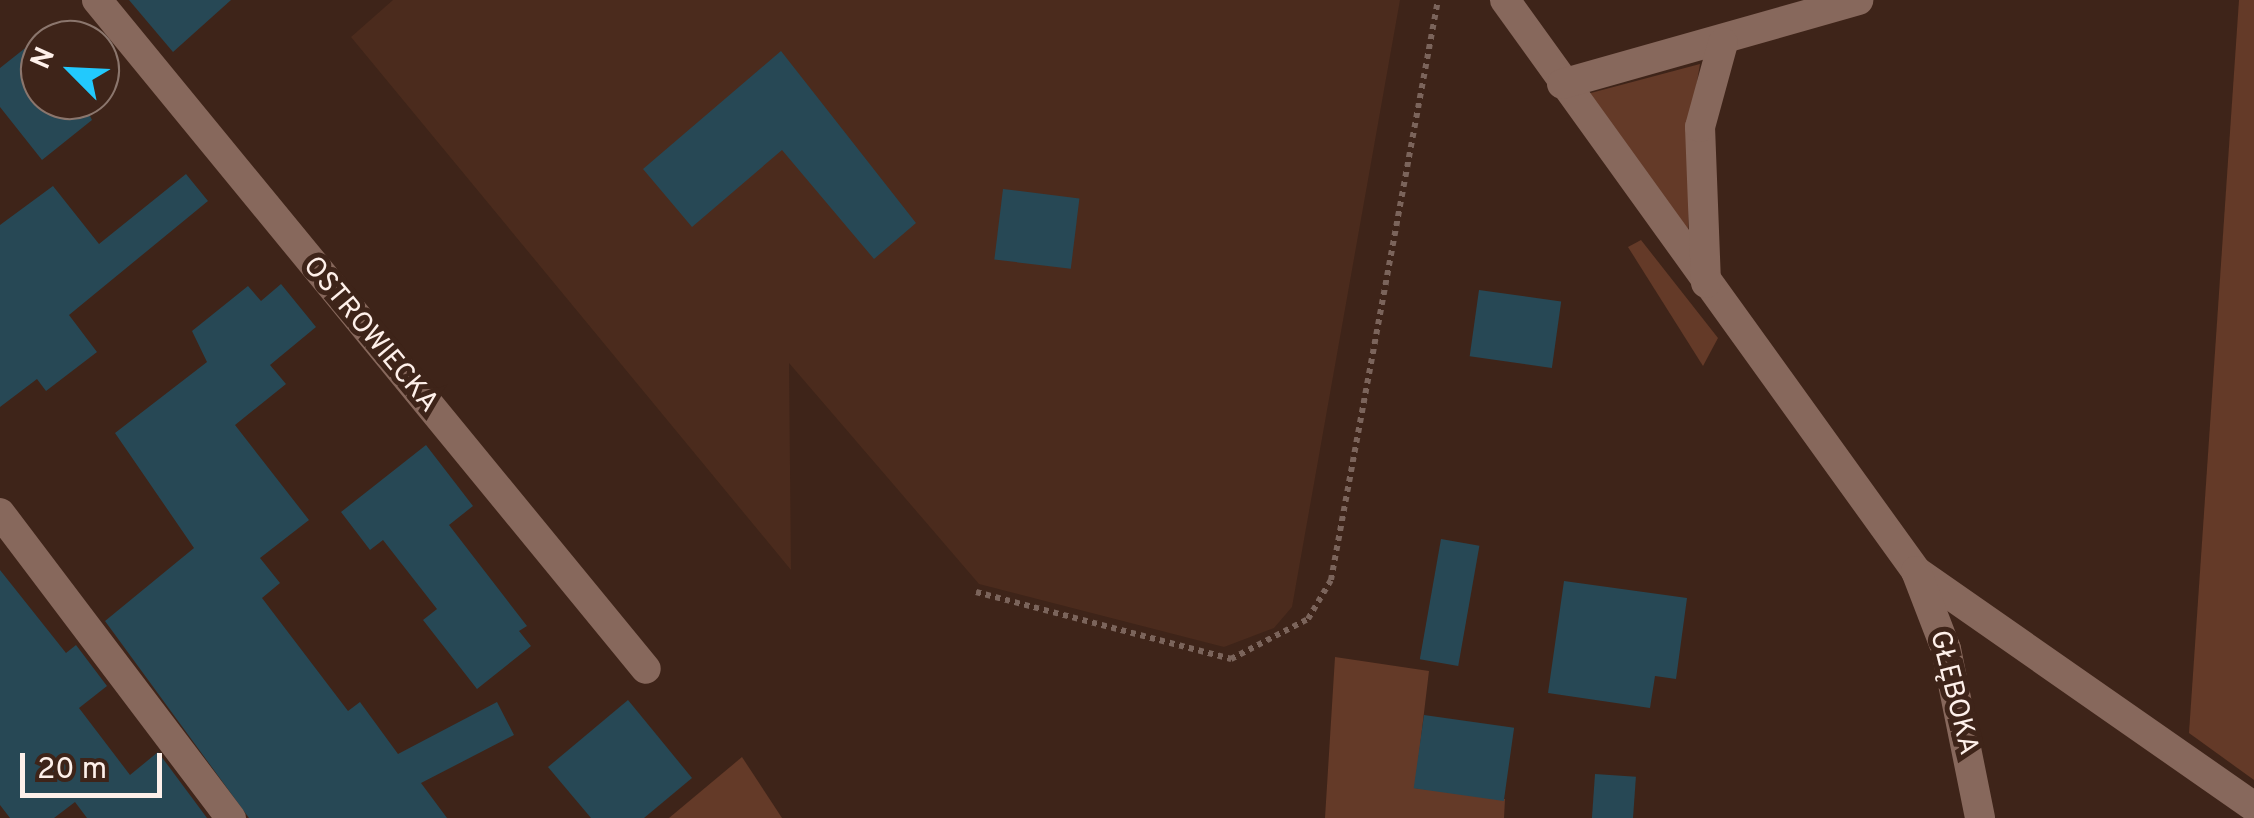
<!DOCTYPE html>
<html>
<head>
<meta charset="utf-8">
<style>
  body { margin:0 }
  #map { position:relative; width:2254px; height:818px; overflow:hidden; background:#3e2419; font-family:Overpass,sans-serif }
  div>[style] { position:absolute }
  .built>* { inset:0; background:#4b2b1d }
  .green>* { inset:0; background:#643a28 }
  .building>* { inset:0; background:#274855; transform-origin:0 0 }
  .path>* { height:6px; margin-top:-3px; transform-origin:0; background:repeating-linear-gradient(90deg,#7b645b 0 5px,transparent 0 10px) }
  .minor>* { height:30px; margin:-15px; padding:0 15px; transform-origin:15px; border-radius:15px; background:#87685c }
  span { translate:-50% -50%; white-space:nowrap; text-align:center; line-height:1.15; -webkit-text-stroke:10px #3e2419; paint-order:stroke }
  .street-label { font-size:28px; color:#fef0ea }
  .north { position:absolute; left:20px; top:20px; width:100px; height:100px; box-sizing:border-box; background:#3e2419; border:2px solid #8b766d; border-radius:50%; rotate:294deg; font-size:28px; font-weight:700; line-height:40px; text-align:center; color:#fef0ea }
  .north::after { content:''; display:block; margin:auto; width:35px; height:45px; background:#22c9fd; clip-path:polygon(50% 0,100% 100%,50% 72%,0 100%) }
  .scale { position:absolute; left:20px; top:753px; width:142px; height:45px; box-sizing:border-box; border:5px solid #fef0ea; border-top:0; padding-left:12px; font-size:30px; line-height:35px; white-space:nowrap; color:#fef0ea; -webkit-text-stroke:8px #3e2419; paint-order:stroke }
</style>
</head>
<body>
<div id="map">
  <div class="built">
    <div style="clip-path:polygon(393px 0,1400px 0,1292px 607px,1274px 628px,1224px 647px,979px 584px,789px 363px,791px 570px,351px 37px)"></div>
  </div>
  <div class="green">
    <div style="clip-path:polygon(2239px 0,2254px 0,2254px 780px,2189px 733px)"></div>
    <div style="clip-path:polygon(1700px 64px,1692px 112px,1688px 238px,1587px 94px)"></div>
    <div style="clip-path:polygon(1641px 240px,1718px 338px,1703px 366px,1628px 247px)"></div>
    <div style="clip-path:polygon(1335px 657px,1429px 671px,1415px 788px,1505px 799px,1504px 818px,1325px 818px)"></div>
    <div style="clip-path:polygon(742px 757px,782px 818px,669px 818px)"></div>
  </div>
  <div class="building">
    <div style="clip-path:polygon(129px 0,231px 0,173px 52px)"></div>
    <div style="clip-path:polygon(48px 30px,56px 40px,40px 40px,40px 100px,82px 100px,92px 120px,42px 160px,0 107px,0 68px)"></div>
    <div style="clip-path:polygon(781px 51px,916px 223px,874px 259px,782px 150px,692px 227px,643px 169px)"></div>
    <div style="clip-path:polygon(186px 174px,208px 201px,69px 315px,97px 352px,46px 391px,37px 379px,0 407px,0 225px,53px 186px,99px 244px)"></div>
    <div style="left:1003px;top:189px;width:77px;height:71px;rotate:7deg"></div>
    <div style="clip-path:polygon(281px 284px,316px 327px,270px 365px,286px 384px,235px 425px,309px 520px,260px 558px,280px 583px,262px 598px,348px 711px,360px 702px,398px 754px,497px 702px,514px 735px,421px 783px,447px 818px,249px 818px,105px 621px,194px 548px,115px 433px,207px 362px,192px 331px,248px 286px,261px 301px)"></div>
    <div style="left:1479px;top:290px;width:83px;height:67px;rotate:8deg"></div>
    <div style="clip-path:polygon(426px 445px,473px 506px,449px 525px,527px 626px,519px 631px,531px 646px,477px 689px,423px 620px,437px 609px,383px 540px,370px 550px,341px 512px)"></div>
    <div style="left:1441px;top:539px;width:39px;height:122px;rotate:10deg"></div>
    <div style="clip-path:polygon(0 570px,66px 653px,76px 645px,107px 686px,79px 708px,130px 775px,158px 752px,207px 818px,87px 818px,75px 802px,54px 818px,10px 818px,0 805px)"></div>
    <div style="clip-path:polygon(1564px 581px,1687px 598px,1676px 679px,1655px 676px,1650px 708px,1548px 693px)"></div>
    <div style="clip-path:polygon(628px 700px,692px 778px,644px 818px,591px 818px,548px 767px)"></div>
    <div style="left:1424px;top:715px;width:91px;height:74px;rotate:8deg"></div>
    <div style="left:1595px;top:774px;width:41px;height:44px;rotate:4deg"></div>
  </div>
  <div class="path">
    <div style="left:976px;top:592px;width:264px;rotate:14.7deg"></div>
    <div style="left:1231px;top:659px;width:87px;rotate:-27.5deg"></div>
    <div style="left:1308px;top:619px;width:45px;rotate:-59.5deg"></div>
    <div style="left:1331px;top:580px;width:590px;rotate:-79.55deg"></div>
  </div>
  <div class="minor">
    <div style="left:97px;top:0;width:865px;rotate:50.63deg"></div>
    <div style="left:1505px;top:0;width:704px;rotate:54.25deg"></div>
    <div style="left:1916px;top:571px;width:412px;rotate:34.9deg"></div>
    <div style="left:1562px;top:84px;width:308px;rotate:-15.8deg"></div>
    <div style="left:1706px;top:283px;width:156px;rotate:-92.2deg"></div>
    <div style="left:1700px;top:127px;width:87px;rotate:-74.7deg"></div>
    <div style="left:0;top:513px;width:383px;rotate:52.9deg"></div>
    <div style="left:1916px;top:571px;width:84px;rotate:69deg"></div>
    <div style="left:1946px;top:649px;width:172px;rotate:78.6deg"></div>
  </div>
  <div class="street-label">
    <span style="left:370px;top:335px;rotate:50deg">OSTROWIECKA</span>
    <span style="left:1953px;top:693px;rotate:76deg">GŁĘBOKA</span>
  </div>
  <div class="north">N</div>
  <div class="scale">20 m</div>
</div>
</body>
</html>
